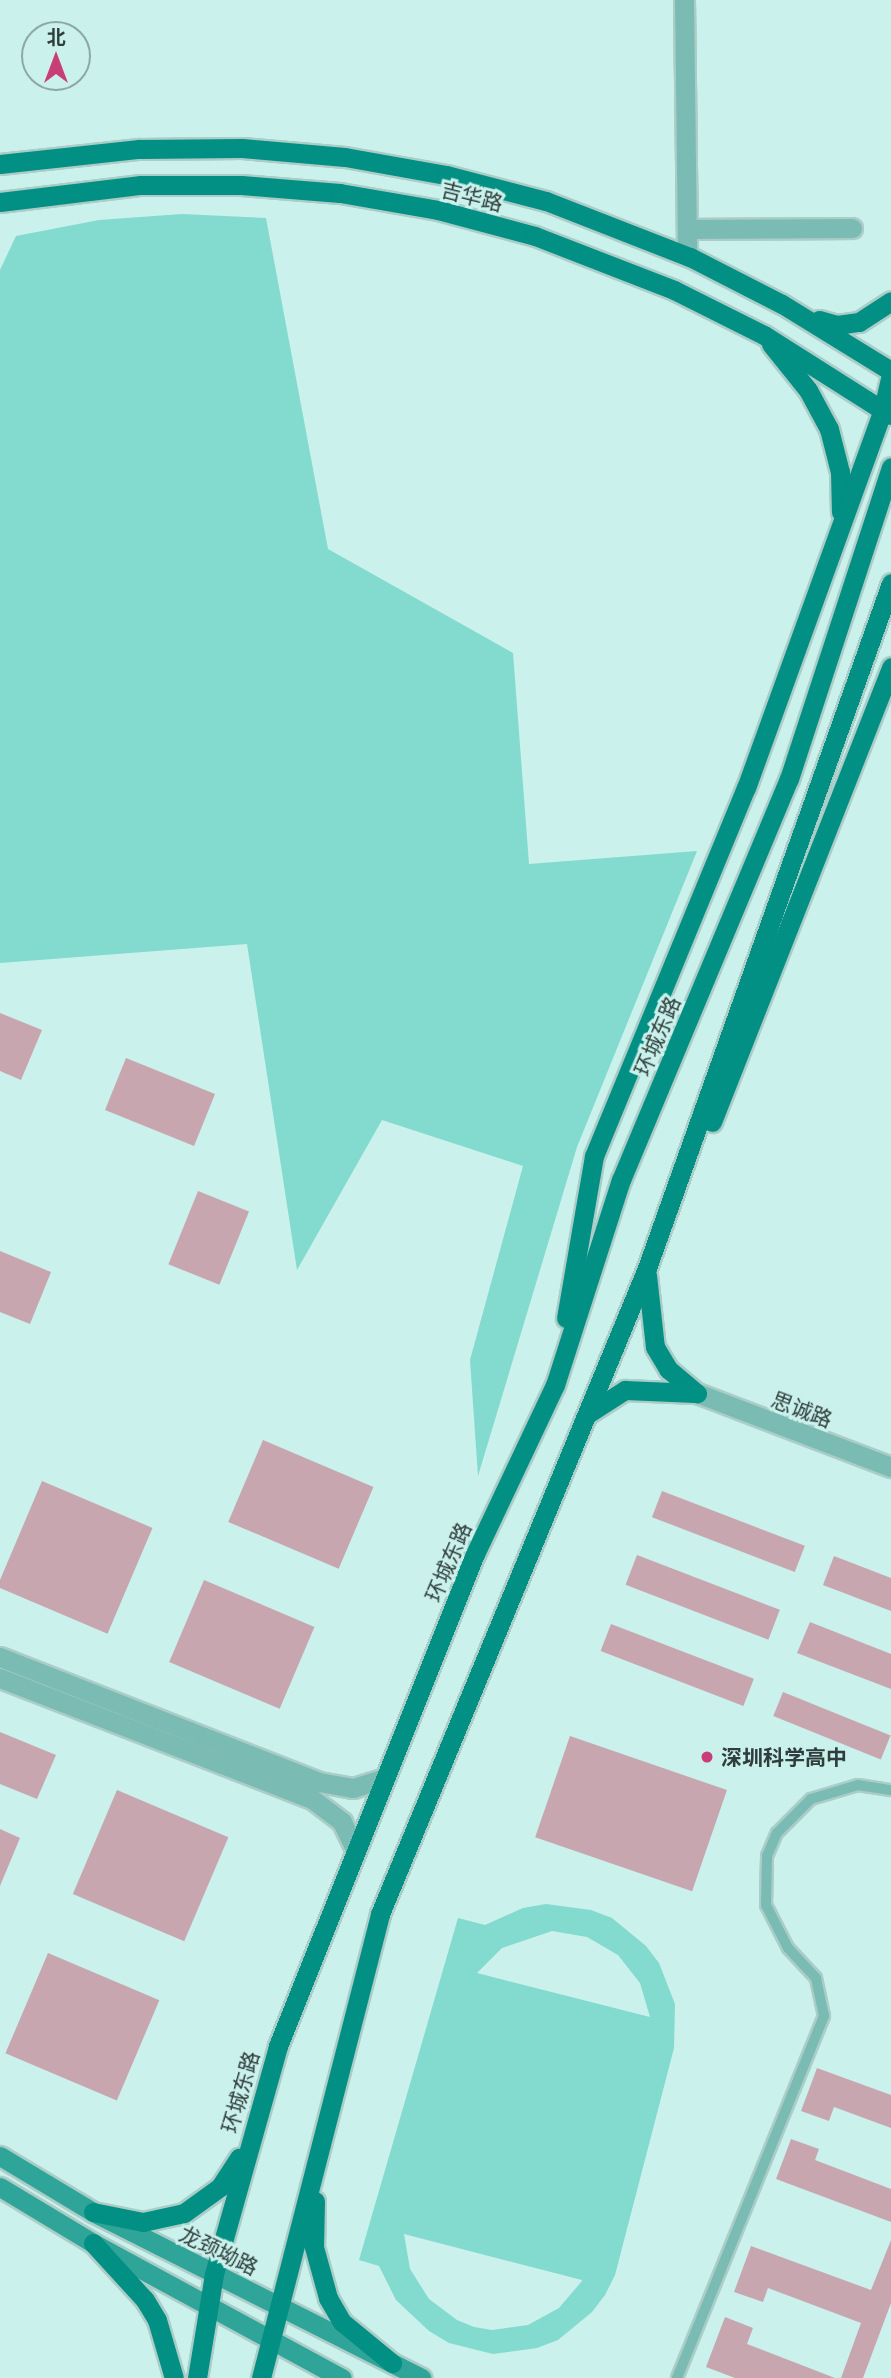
<!DOCTYPE html>
<html>
<head>
<meta charset="utf-8">
<style>
  body { margin:0 }
  #map { position:relative; width:891px; height:2378px; overflow:hidden; background:#caf1eb; font-family:"Noto Sans","Noto Sans SC",sans-serif }
  div>[style] { position:absolute }
  .green>* { inset:0; background:#83dacf }
  .building>* { inset:0; background:#c8a6b0; transform-origin:0 0 }
  .roads { filter:drop-shadow(2px 0 #abcdc8) drop-shadow(-2px 0 #abcdc8) drop-shadow(0 2px #abcdc8) drop-shadow(0 -2px #abcdc8) }
  .service>* { height:10px; margin:-5px; padding:0 5px; transform-origin:5px; border-radius:5px; background:#7abbb3 }
  .minor>* { height:19px; margin:-9.5px; padding:0 9.5px; transform-origin:9.5px; border-radius:9.5px; background:#7abbb3 }
  .tertiary>* { height:19px; margin:-9.5px; padding:0 9.5px; transform-origin:9.5px; border-radius:9.5px; background:#7abbb3 }
  .secondary>* { height:19px; margin:-9.5px; padding:0 9.5px; transform-origin:9.5px; border-radius:9.5px; background:#2fa499 }
  .primary>* { height:19px; margin:-9.5px; padding:0 9.5px; transform-origin:9.5px; border-radius:9.5px; background:#028f84 }
  .dots>* { width:19px; height:19px; translate:-50% -50%; box-sizing:border-box; border:4px solid #caf1eb; border-radius:50% }
  span { translate:-50% -50%; white-space:nowrap; text-align:center; line-height:1.15; -webkit-text-stroke:6px #caf1eb; paint-order:stroke }
  .street-label { font-size:21px; color:#2f3e3c }
  .poi-label { font-size:21px; color:#2f3e3c; font-weight:700 }
  .left { translate:0 -50%; text-align:left }
  .north { position:absolute; left:21px; top:21px; width:70px; height:70px; box-sizing:border-box; background:#caf1eb; border:2px solid #8ca9a5; border-radius:50%; rotate:0deg; font-size:19px; font-weight:700; line-height:28px; text-align:center; color:#2f3e3c }
  .north::after { content:''; display:block; margin:auto; width:24px; height:32px; background:#c73e78; clip-path:polygon(50% 0,100% 100%,50% 72%,0 100%) }
</style>
</head>
<body>
<div id="map">
  <div class="green">
    <div style="clip-path:polygon(182px 214px,266px 218px,328px 549px,513px 653px,529px 864px,697px 851px,577px 1147px,478px 1476px,470px 1360px,523px 1166px,382px 1120px,297px 1270px,247px 944px,0 963px,0 270px,16px 236px,99px 220px)"></div>
    <div style="clip-path:polygon(evenodd,546px 1904px,591px 1910px,612px 1918px,646px 1946px,659px 1963px,675px 2004px,674px 2048px,615px 2275px,605px 2295px,592px 2312px,558px 2340px,537px 2348px,493px 2354px,449px 2343px,429px 2331px,396px 2300px,379px 2266px,359px 2260px,458px 1918px,485px 1925px,523px 1908px,546px 1904px,552px 1931px,587px 1937px,618px 1955px,640px 1983px,650px 2017px,477px 1973px,502px 1948px,552px 1931px,546px 1904px,404px 2234px,582px 2280px,582px 2281px,559px 2308px,528px 2325px,492px 2330px,474px 2327px,457px 2320px,429px 2299px,410px 2269px,404px 2234px)"></div>
  </div>
  <div class="building">
    <div style="clip-path:polygon(0 1013px,42px 1030px,21px 1080px,0 1071px)"></div>
    <div style="left:126px;top:1058px;width:96px;height:56px;rotate:22deg"></div>
    <div style="left:198px;top:1191px;width:55px;height:79px;rotate:22deg"></div>
    <div style="clip-path:polygon(0 1251px,51px 1272px,30px 1324px,0 1312px)"></div>
    <div style="left:263px;top:1440px;width:120px;height:89px;rotate:23deg"></div>
    <div style="left:42px;top:1481px;width:120px;height:115px;rotate:23deg"></div>
    <div style="left:662px;top:1491px;width:153px;height:28px;rotate:21deg"></div>
    <div style="left:637px;top:1555px;width:153px;height:32px;rotate:21deg"></div>
    <div style="clip-path:polygon(834px 1556px,891px 1578px,891px 1611px,823px 1585px)"></div>
    <div style="left:204px;top:1580px;width:120px;height:89px;rotate:23deg"></div>
    <div style="clip-path:polygon(810px 1622px,891px 1654px,891px 1689px,797px 1653px)"></div>
    <div style="left:611px;top:1624px;width:153px;height:29px;rotate:21deg"></div>
    <div style="left:783px;top:1692px;width:116px;height:26px;rotate:22deg"></div>
    <div style="clip-path:polygon(0 1732px,56px 1755px,37px 1799px,0 1784px)"></div>
    <div style="left:570px;top:1736px;width:166px;height:107px;rotate:19deg"></div>
    <div style="left:117px;top:1790px;width:121px;height:113px;rotate:23deg"></div>
    <div style="clip-path:polygon(0 1829px,20px 1838px,0 1886px)"></div>
    <div style="left:48px;top:1953px;width:121px;height:109px;rotate:23deg"></div>
    <div style="clip-path:polygon(817px 2068px,891px 2095px,891px 2128px,834px 2107px,829px 2121px,801px 2111px)"></div>
    <div style="clip-path:polygon(791px 2139px,819px 2149px,815px 2160px,891px 2189px,891px 2222px,776px 2179px)"></div>
    <div style="clip-path:polygon(891px 2240px,891px 2303px,863px 2378px,841px 2378px,861px 2323px,768px 2288px,763px 2302px,734px 2292px,751px 2246px,871px 2290px)"></div>
    <div style="clip-path:polygon(725px 2317px,753px 2328px,747px 2344px,835px 2378px,735px 2378px,706px 2367px)"></div>
  </div>
  <div class="roads">
    <div class="service">
      <div style="left:677px;top:2378px;width:391px;rotate:-67.9deg"></div>
      <div style="left:824px;top:2016px;width:39px;rotate:-102deg"></div>
      <div style="left:816px;top:1978px;width:41px;rotate:-133deg"></div>
      <div style="left:788px;top:1948px;width:48px;rotate:-117.1deg"></div>
      <div style="left:766px;top:1905px;width:49px;rotate:-88.8deg"></div>
      <div style="left:767px;top:1856px;width:25px;rotate:-67deg"></div>
      <div style="left:777px;top:1833px;width:48px;rotate:-45deg"></div>
      <div style="left:811px;top:1799px;width:49px;rotate:-16.6deg"></div>
      <div style="left:858px;top:1785px;width:33px;rotate:9deg"></div>
    </div>
    <div class="minor">
      <div style="left:684px;top:0;width:256px;rotate:89.3deg"></div>
      <div style="left:688px;top:229px;width:164px;rotate:-0.3deg"></div>
      <div style="left:697px;top:1393px;width:208px;rotate:20.9deg"></div>
    </div>
    <div class="tertiary">
      <div style="left:0;top:1657px;width:343px;rotate:21.4deg"></div>
      <div style="left:319px;top:1782px;width:35px;rotate:10deg"></div>
      <div style="left:353px;top:1788px;width:31px;rotate:-17deg"></div>
      <div style="left:0;top:1678px;width:335px;rotate:21.2deg"></div>
      <div style="left:312px;top:1799px;width:38px;rotate:37deg"></div>
      <div style="left:342px;top:1822px;width:30px;rotate:64deg"></div>
    </div>
    <div class="secondary">
      <div style="left:0;top:2156px;width:109px;rotate:31.1deg"></div>
      <div style="left:93px;top:2212px;width:368px;rotate:26.8deg"></div>
      <div style="left:0;top:2187px;width:109px;rotate:31.1deg"></div>
      <div style="left:93px;top:2243px;width:283px;rotate:28.5deg"></div>
    </div>
    <div class="primary">
      <div style="left:0;top:164px;width:140px;rotate:-6.2deg"></div>
      <div style="left:139px;top:149px;width:103px;rotate:-0.6deg"></div>
      <div style="left:242px;top:148px;width:103px;rotate:5deg"></div>
      <div style="left:345px;top:157px;width:103px;rotate:10.1deg"></div>
      <div style="left:446px;top:175px;width:103px;rotate:14.6deg"></div>
      <div style="left:546px;top:201px;width:155px;rotate:21.3deg"></div>
      <div style="left:690px;top:257px;width:103px;rotate:27.1deg"></div>
      <div style="left:782px;top:304px;width:128px;rotate:31.6deg"></div>
      <div style="left:0;top:202px;width:142px;rotate:-6.9deg"></div>
      <div style="left:141px;top:185px;width:100px"></div>
      <div style="left:241px;top:185px;width:99px;rotate:4.6deg"></div>
      <div style="left:340px;top:193px;width:99px;rotate:9.8deg"></div>
      <div style="left:438px;top:210px;width:100px;rotate:15deg"></div>
      <div style="left:535px;top:236px;width:149px;rotate:21.2deg"></div>
      <div style="left:674px;top:290px;width:101px;rotate:26.6deg"></div>
      <div style="left:764px;top:335px;width:149px;rotate:32.4deg"></div>
      <div style="left:819px;top:320px;width:19px;rotate:16deg"></div>
      <div style="left:837px;top:325px;width:22px;rotate:-8deg"></div>
      <div style="left:859px;top:322px;width:38px;rotate:-33deg"></div>
      <div style="left:771px;top:344px;width:59px;rotate:51.2deg"></div>
      <div style="left:808px;top:390px;width:44px;rotate:61.7deg"></div>
      <div style="left:829px;top:429px;width:44px;rotate:75.7deg"></div>
      <div style="left:840px;top:472px;width:40px;rotate:88.6deg"></div>
      <div style="left:712px;top:1122px;width:489px;rotate:-68.5deg"></div>
      <div style="left:647px;top:1275px;width:72px;rotate:83.7deg"></div>
      <div style="left:655px;top:1347px;width:26px;rotate:59deg"></div>
      <div style="left:668px;top:1369px;width:38px;rotate:40deg"></div>
      <div style="left:566px;top:1318px;width:164px;rotate:-80.2deg"></div>
      <div style="left:594px;top:1156px;width:398px;rotate:-67.6deg"></div>
      <div style="left:746px;top:788px;width:403px;rotate:-70.1deg"></div>
      <div style="left:883px;top:409px;width:37px;rotate:-77deg"></div>
      <div style="left:589px;top:1413px;width:43px;rotate:-32.6deg"></div>
      <div style="left:625px;top:1390px;width:70px;rotate:2.5deg"></div>
      <div style="left:315px;top:2201px;width:46px;rotate:91.2deg"></div>
      <div style="left:314px;top:2247px;width:53px;rotate:74.6deg"></div>
      <div style="left:328px;top:2298px;width:28px;rotate:60deg"></div>
      <div style="left:342px;top:2322px;width:65px;rotate:39.4deg"></div>
      <div style="left:93px;top:2212px;width:51px;rotate:11.3deg"></div>
      <div style="left:143px;top:2222px;width:42px;rotate:-12.4deg"></div>
      <div style="left:184px;top:2213px;width:44px;rotate:-35.8deg"></div>
      <div style="left:220px;top:2187px;width:35px;rotate:-57deg"></div>
      <div style="left:93px;top:2243px;width:77px;rotate:47.6deg"></div>
      <div style="left:145px;top:2300px;width:23px;rotate:59deg"></div>
      <div style="left:157px;top:2320px;width:60px;rotate:73.7deg"></div>
      <div style="left:197px;top:2378px;width:105px;rotate:-80.7deg"></div>
      <div style="left:214px;top:2274px;width:237px;rotate:-74.3deg"></div>
      <div style="left:278px;top:2046px;width:530px;rotate:-68.18deg"></div>
      <div style="left:475px;top:1554px;width:187px;rotate:-64.7deg"></div>
      <div style="left:555px;top:1385px;width:215px;rotate:-72.2deg"></div>
      <div style="left:621px;top:1180px;width:435px;rotate:-67.3deg"></div>
      <div style="left:789px;top:779px;width:328px;rotate:-71.9deg"></div>
      <div style="left:261px;top:2378px;width:479px;rotate:-75.6deg"></div>
      <div style="left:380px;top:1914px;width:699px;rotate:-67.54deg"></div>
      <div style="left:647px;top:1268px;width:727px;rotate:-70.39deg"></div>
    </div>
  </div>
  <div class="dots">
    <div style="left:707px;top:1757px;background:#c73e78"></div>
  </div>
  <div class="street-label">
    <span style="left:472px;top:196px;rotate:14deg">吉华路</span>
    <span style="left:657px;top:1036px;rotate:-67deg">环城东路</span>
    <span style="left:802px;top:1409px;rotate:21deg">思诚路</span>
    <span style="left:448px;top:1562px;rotate:-67deg">环城东路</span>
    <span style="left:240px;top:2092px;rotate:-74deg">环城东路</span>
    <span style="left:219px;top:2250px;rotate:26deg">龙颈坳路</span>
  </div>
  <div class="poi-label">
    <span class="left" style="left:721px;top:1757px">深圳科学高中</span>
  </div>
  <div class="north">北</div>
</div>
</body>
</html>
